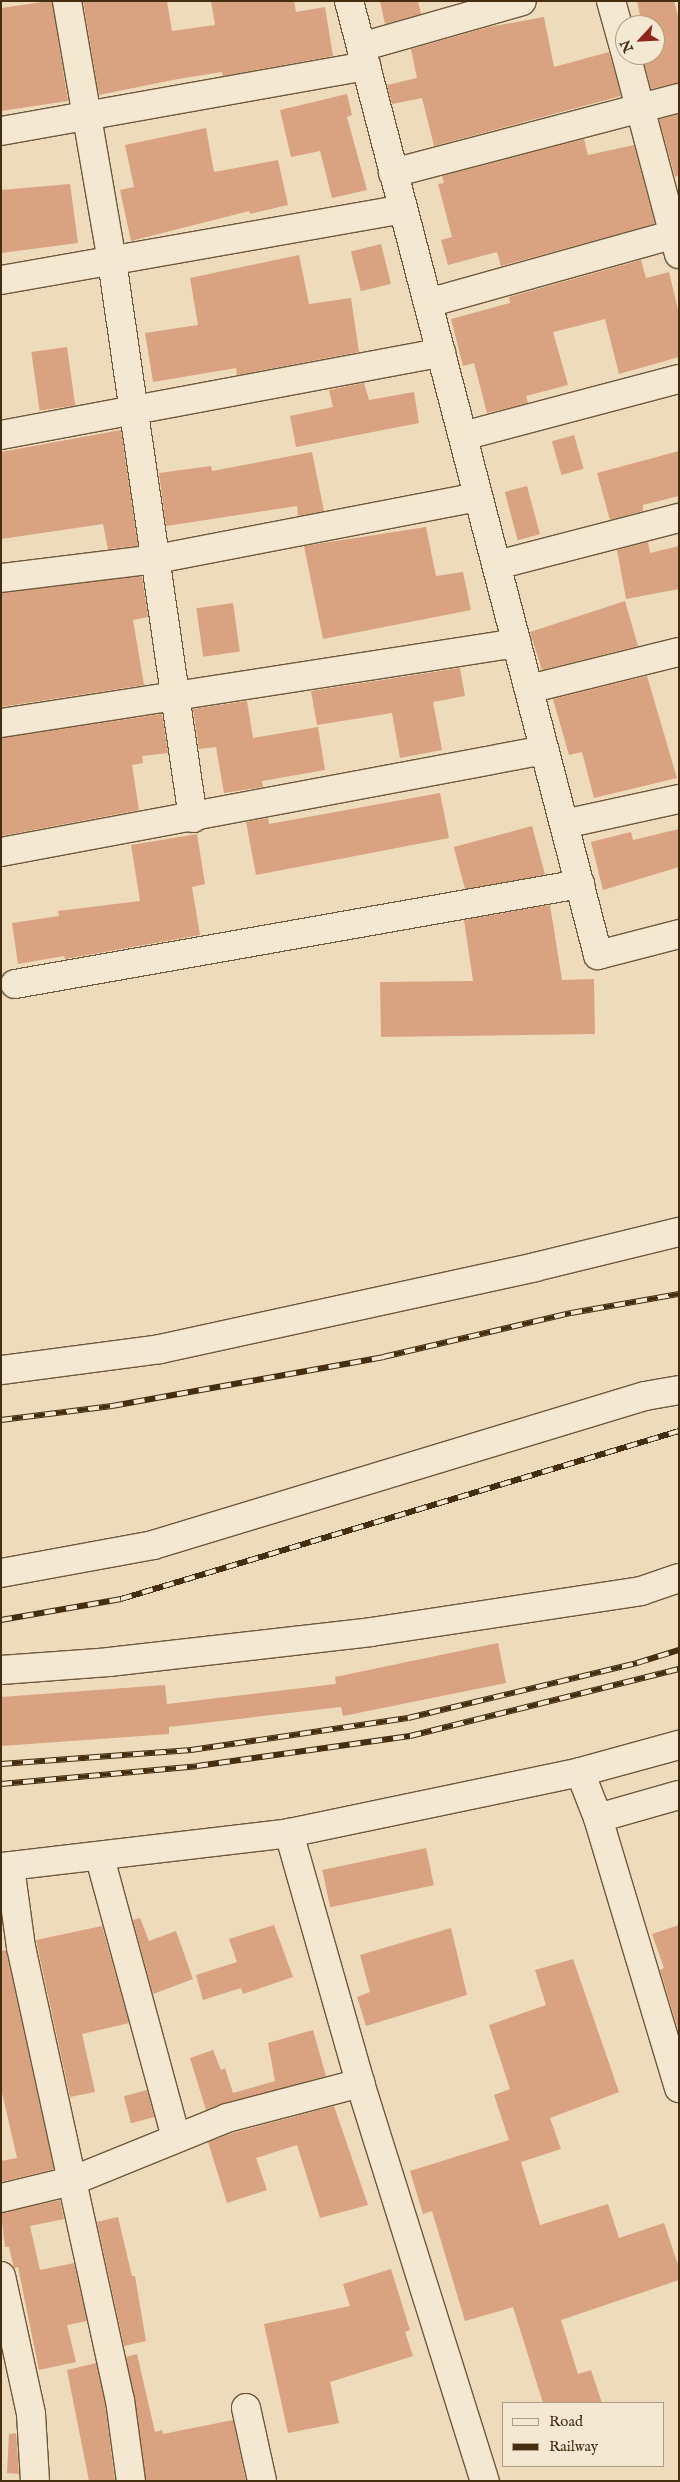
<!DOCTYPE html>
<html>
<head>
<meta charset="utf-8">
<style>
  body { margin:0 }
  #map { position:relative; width:680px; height:2482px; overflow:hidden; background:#eedbbb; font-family:"IM FELL English",serif }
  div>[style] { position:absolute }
  .building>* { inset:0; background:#d9a280; transform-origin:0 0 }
  .roads { filter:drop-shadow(1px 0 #6f583a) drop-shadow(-1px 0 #6f583a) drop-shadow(0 1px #6f583a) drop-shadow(0 -1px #6f583a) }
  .minor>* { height:28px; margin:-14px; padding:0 14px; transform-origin:14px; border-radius:14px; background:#f4e8d3 }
  .rail>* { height:5.5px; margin-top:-2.75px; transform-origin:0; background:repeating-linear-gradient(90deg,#f4e8d3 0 11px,#452d0f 0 22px); box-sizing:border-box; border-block:1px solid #452d0f }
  span { translate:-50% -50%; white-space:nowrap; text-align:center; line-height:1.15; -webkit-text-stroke:5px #f4e8d3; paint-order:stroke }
  .frame { position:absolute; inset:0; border:2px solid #452d0f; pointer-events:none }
  .legend { position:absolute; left:502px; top:2402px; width:162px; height:65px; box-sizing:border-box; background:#f4e8d3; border:1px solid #ae9d85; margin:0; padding:6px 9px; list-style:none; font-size:15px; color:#452d0f }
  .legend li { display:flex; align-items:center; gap:10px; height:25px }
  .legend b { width:25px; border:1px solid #ae9d85 }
  .north { position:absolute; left:615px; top:15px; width:50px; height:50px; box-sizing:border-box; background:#f4e8d3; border:1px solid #ae9d85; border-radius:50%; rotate:245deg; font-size:14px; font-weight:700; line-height:20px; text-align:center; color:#452d0f }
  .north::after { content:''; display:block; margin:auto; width:18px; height:22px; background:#8f2418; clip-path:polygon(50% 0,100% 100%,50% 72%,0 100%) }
</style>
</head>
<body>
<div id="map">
  <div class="building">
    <div style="clip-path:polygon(49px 1px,52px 1px,68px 101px,1px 111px,1px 8px)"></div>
    <div style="clip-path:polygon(83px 1px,167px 1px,172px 31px,215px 25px,211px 1px,294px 1px,296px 12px,325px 7px,333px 56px,223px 76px,222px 72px,178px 79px,99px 95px)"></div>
    <div style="clip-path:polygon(380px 1px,418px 1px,421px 14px,385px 24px)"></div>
    <div style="clip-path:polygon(637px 1px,674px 1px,679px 20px,679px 83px,651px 89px,642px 55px,655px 55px,655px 25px,642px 25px)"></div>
    <div style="clip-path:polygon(544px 17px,554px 67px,609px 52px,621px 96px,434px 146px,422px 98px,392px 104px,387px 85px,417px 78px,411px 49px,489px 27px)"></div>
    <div style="clip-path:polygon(347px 94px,352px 115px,347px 117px,367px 190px,332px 198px,320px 151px,291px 157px,280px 110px)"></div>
    <div style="clip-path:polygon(679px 114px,679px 175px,675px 177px,659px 119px)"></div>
    <div style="clip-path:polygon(206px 128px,214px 172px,278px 160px,288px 205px,250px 214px,249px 211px,131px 241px,120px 190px,134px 187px,125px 145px)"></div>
    <div style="clip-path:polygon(584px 139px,588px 155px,634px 145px,655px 224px,501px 266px,497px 252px,448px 265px,441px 240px,452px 237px,438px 184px,444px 183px,442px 176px)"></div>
    <div style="clip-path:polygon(70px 184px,78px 243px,1px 253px,1px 190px)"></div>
    <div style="left:381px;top:244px;width:41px;height:31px;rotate:76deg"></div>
    <div style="clip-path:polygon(299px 255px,309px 304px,351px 298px,359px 352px,237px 375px,236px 368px,153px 382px,145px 333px,198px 325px,190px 278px)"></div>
    <div style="clip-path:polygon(641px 260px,646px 278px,669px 272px,679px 314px,679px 357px,619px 374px,605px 319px,553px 332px,568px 385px,526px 396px,528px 403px,487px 413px,474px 363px,463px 366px,451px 319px,510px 303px,509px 297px)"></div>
    <div style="left:67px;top:347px;width:59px;height:36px;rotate:82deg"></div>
    <div style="clip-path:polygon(364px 383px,369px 400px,414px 392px,419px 423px,296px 447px,290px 416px,333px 407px,329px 390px)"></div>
    <div style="clip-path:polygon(121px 430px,138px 546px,108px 549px,103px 524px,1px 539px,1px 452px)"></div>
    <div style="left:574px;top:435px;width:35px;height:23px;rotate:74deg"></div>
    <div style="clip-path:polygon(679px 451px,679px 496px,643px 505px,643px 511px,610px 520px,597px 473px)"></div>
    <div style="clip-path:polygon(312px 452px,324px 511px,298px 516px,297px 506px,166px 526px,159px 473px,211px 466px,212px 471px)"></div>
    <div style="left:527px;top:486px;width:50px;height:23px;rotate:75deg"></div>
    <div style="clip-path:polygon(426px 527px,436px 576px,463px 572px,471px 610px,323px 639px,304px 546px)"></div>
    <div style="clip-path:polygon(648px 542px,650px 553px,679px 546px,679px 589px,626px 599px,617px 550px)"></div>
    <div style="clip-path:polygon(142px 576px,148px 617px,133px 620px,144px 685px,1px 707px,1px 593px)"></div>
    <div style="clip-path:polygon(625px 601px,638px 646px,542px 670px,530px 632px)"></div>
    <div style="left:233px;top:603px;width:49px;height:37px;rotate:82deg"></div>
    <div style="clip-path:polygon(460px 668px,465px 696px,433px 702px,442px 750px,400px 758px,392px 713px,317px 725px,311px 691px)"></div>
    <div style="clip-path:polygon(647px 676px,677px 778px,594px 798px,582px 752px,569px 755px,553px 699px)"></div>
    <div style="clip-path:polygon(247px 701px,253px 738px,318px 727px,325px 770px,262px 781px,263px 787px,224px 793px,216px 747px,199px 749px,193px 709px)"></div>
    <div style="clip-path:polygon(162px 714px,168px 753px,142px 756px,143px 763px,132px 765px,139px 810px,1px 836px,1px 738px)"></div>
    <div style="clip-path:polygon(440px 793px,449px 838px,256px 875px,246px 822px,268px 818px,269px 824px)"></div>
    <div style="left:532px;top:826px;width:50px;height:81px;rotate:75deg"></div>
    <div style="clip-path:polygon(679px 829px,679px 867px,603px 890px,591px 842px,631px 832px,633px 840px)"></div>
    <div style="clip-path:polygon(197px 834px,205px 884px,192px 887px,200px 935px,65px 959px,64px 956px,18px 964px,12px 923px,59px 916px,58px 911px,140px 901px,131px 845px)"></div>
    <div style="clip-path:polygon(550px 905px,562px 980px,594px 979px,595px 1034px,381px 1037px,380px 982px,473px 981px,464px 920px)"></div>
    <div style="clip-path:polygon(498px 1643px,506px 1683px,343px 1716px,341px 1707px,169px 1727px,169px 1734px,1px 1746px,1px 1697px,165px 1685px,167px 1704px,336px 1684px,335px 1677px)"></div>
    <div style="left:426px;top:1848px;width:38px;height:106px;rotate:78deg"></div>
    <div style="clip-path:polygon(140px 1918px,149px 1941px,176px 1931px,193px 1979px,153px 1994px,133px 1920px)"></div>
    <div style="clip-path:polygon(274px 1925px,293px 1977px,243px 1994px,241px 1988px,203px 2000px,196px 1975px,237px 1962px,229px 1939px)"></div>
    <div style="clip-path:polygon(679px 1925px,679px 2033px,660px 1970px,664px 1968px,652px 1934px)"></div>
    <div style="clip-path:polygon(102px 1926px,129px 2023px,82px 2034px,95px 2092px,70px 2097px,36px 1940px)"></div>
    <div style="clip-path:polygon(451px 1928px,467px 1995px,366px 2026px,357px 1997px,370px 1992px,360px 1955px)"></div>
    <div style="clip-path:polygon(6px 1950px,54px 2169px,1px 2182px,1px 2161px,17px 2158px,1px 2088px,1px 1951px)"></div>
    <div style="clip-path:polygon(573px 1959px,619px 2092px,550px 2118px,561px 2149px,521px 2162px,540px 2225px,608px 2204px,619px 2238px,664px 2223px,679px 2268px,679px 2280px,561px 2320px,578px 2374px,591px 2370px,602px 2403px,543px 2403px,513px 2307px,465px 2321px,432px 2211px,423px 2214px,410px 2171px,509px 2140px,494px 2095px,510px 2089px,489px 2025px,546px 2005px,535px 1970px)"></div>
    <div style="clip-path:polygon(313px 2030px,326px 2076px,206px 2110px,190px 2058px,213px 2050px,221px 2070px,225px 2068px,233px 2093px,275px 2081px,268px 2043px)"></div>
    <div style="left:147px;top:2090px;width:28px;height:24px;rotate:75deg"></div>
    <div style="clip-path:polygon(334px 2106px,368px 2205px,320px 2218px,297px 2145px,256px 2158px,267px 2190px,227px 2203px,208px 2142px,232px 2133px)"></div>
    <div style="clip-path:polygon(60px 2200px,64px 2219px,30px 2226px,40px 2270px,74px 2263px,87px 2321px,67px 2325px,76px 2362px,39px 2370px,18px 2267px,14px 2268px,9px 2247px,5px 2247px,1px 2213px)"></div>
    <div style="clip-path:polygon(118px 2217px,132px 2276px,135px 2276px,146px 2341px,124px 2346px,97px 2222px)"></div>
    <div style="clip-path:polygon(391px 2269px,410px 2330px,405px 2332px,413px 2356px,330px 2382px,339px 2423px,288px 2433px,264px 2324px,350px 2306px,343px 2284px)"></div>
    <div style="clip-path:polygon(137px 2354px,155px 2432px,162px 2430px,163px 2434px,233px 2420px,246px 2481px,146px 2481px,126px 2357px)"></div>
    <div style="clip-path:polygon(96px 2363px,105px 2403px,115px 2481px,89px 2481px,67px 2370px)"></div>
    <div style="clip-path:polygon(16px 2433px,19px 2474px,7px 2473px,9px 2434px)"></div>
  </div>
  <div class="roads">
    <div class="minor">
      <div style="left:67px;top:1px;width:264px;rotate:80.2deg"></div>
      <div style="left:112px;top:261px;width:563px;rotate:81.73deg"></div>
      <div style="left:349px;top:1px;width:986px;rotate:75.37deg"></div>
      <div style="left:598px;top:955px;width:84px;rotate:-14.5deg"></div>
      <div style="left:611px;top:1px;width:52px;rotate:74.4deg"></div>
      <div style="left:361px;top:47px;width:167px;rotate:-15.9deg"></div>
      <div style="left:626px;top:55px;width:206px;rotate:75.1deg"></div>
      <div style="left:1px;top:131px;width:371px;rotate:-10.1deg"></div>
      <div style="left:393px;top:173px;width:296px;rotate:-14.7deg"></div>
      <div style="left:1px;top:280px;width:408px;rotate:-10deg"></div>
      <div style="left:428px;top:303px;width:261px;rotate:-15.6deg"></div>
      <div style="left:1px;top:435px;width:448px;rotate:-10.6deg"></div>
      <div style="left:463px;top:436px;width:223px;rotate:-14.8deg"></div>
      <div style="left:497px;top:565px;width:188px;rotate:-14.5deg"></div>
      <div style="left:1px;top:578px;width:156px;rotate:-7deg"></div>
      <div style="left:156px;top:559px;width:328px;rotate:-10.9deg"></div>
      <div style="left:529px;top:689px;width:154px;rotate:-13.9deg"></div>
      <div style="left:1px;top:723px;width:522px;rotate:-8.81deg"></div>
      <div style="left:564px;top:824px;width:118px;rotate:-12.3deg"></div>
      <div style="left:1px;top:852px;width:553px;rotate:-10.62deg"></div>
      <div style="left:15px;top:984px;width:574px;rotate:-10.04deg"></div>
      <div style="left:1px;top:1370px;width:160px;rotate:-7.5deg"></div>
      <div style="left:160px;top:1349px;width:384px;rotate:-12.3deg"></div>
      <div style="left:535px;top:1267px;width:148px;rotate:-13.7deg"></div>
      <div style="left:1px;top:1573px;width:155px;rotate:-10.4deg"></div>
      <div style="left:153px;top:1545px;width:514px;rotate:-16.85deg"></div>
      <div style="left:645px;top:1396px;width:35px;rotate:-10deg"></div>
      <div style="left:1px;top:1670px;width:108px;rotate:-4.2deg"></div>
      <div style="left:109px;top:1662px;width:264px;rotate:-6.5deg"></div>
      <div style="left:371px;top:1632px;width:273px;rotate:-8.6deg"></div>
      <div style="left:641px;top:1591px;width:40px;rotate:-18.9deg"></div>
      <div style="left:580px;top:1772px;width:49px;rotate:68.6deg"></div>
      <div style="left:598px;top:1818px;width:282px;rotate:73.3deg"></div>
      <div style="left:598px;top:1818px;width:84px;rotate:-15.9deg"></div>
      <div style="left:289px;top:1833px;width:260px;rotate:74.1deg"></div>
      <div style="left:360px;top:2083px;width:417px;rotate:72.6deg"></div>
      <div style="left:100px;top:1858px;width:290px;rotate:74.8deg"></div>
      <div style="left:1px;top:1867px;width:290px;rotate:-6.7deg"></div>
      <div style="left:289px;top:1833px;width:297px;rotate:-11.8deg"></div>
      <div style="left:580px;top:1772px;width:103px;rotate:-15.3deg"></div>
      <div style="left:10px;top:1867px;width:81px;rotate:82.2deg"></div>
      <div style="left:21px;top:1947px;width:464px;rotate:77.7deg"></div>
      <div style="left:120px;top:2400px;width:82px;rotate:82.3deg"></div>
      <div style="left:1px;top:2198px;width:73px;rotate:-13.5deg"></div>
      <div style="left:72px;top:2181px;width:167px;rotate:-22.1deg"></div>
      <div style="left:227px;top:2118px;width:138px;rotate:-14.7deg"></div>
      <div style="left:1px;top:2276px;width:141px;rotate:77.7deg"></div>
      <div style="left:31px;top:2414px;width:67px;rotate:86.6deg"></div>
      <div style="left:246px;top:2408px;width:75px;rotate:77.6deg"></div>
    </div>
  </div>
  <div class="rail">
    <div style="left:1px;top:1420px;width:112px;rotate:-7.2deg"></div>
    <div style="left:112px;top:1406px;width:275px;rotate:-10.2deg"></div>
    <div style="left:383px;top:1357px;width:193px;rotate:-13.2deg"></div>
    <div style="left:571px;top:1313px;width:110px;rotate:-10deg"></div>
    <div style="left:1px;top:1620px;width:122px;rotate:-9.9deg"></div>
    <div style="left:121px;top:1599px;width:583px;rotate:-16.76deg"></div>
    <div style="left:1px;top:1764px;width:191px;rotate:-4.2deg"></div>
    <div style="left:191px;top:1750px;width:219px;rotate:-8.4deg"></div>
    <div style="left:408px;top:1718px;width:236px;rotate:-13.5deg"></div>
    <div style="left:637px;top:1663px;width:44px;rotate:-17.2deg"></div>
    <div style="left:1px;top:1784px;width:197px;rotate:-5.2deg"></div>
    <div style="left:197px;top:1766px;width:215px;rotate:-8deg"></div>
    <div style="left:410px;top:1736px;width:277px;rotate:-14deg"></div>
  </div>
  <div class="frame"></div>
  <ul class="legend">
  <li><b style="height:6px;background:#f4e8d3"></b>Road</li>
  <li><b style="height:6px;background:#452d0f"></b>Railway</li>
  </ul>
  <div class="north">N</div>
</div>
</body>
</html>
